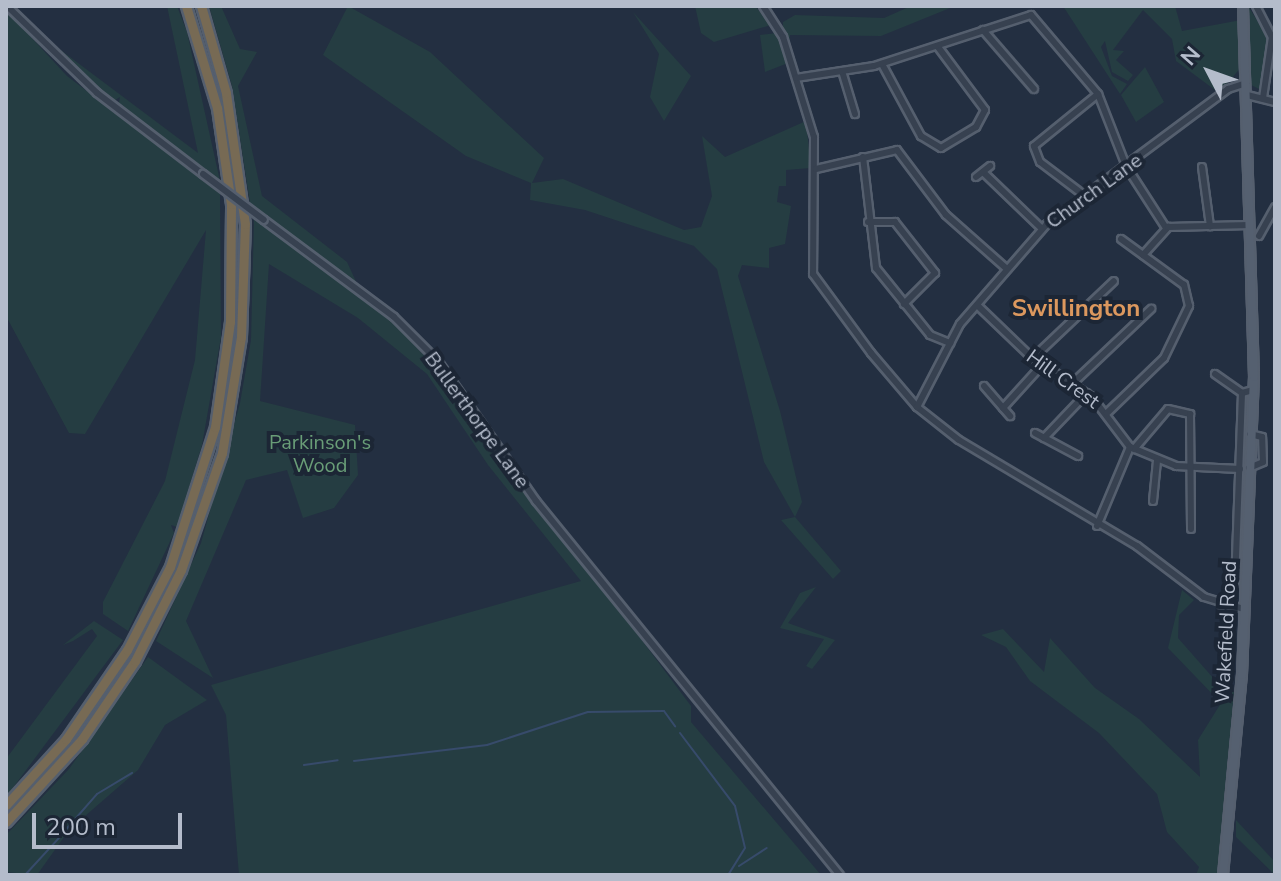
<!DOCTYPE html>
<html>
<head>
<meta charset="utf-8">
<style>
  body { margin:0 }
  #map { position:relative; width:1281px; height:881px; overflow:hidden; background:#232f41; font-family:"Nunito Sans",sans-serif }
  div>[style] { position:absolute }
  .green>* { inset:0; background:#253d42 }
  .stream>* { height:2px; margin:-1px; padding:0 1px; transform-origin:1px; border-radius:1px; background:#374b6b }
  .roads { filter:drop-shadow(2px 0 #555f6e) drop-shadow(-2px 0 #555f6e) drop-shadow(0 2px #555f6e) drop-shadow(0 -2px #555f6e) }
  .minor>* { height:6px; margin:-3px; padding:0 3px; transform-origin:3px; border-radius:3px; background:#374150 }
  .major>* { height:8px; margin:-4px; padding:0 4px; transform-origin:4px; border-radius:4px; background:#556070 }
  .highway>* { height:9px; margin:-4.5px; padding:0 4.5px; transform-origin:4.5px; border-radius:4.5px; background:#776a54 }
  .bridges { filter:drop-shadow(2px 0 #555f6e) drop-shadow(-2px 0 #555f6e) drop-shadow(0 2px #555f6e) drop-shadow(0 -2px #555f6e) }
  .minor-bridge>* { height:6px; margin:-3px; padding:0 3px; transform-origin:3px; border-radius:3px; background:#374150 }
  span { translate:-50% -50%; white-space:nowrap; text-align:center; line-height:1.15; -webkit-text-stroke:8px #1c2635; paint-order:stroke }
  .street-label { font-size:20px; color:#b4bccb }
  .park-label { font-size:20px; color:#699d77 }
  .quarter-label { font-size:24px; color:#dc985e; font-weight:700 }
  .frame { position:absolute; inset:0; border:8px solid #b4bccb; pointer-events:none }
  .north { position:absolute; left:1169px; top:32px; width:80px; height:80px; -webkit-text-stroke:6px #1c2635; paint-order:stroke; rotate:311deg; font-size:22px; font-weight:700; line-height:32px; text-align:center; color:#b4bccb }
  .north::after { content:''; display:block; margin:auto; width:28px; height:36px; background:#b4bccb; clip-path:polygon(50% 0,100% 100%,50% 72%,0 100%) }
  .scale { position:absolute; left:32px; top:813px; width:150px; height:36px; box-sizing:border-box; border:4px solid #b4bccb; border-top:0; padding-left:10px; font-size:24px; line-height:28px; white-space:nowrap; color:#b4bccb; -webkit-text-stroke:6px #1c2635; paint-order:stroke }
</style>
</head>
<body>
<div id="map">
  <div class="green">
    <div style="clip-path:polygon(167px 6px,177px 6px,187px 32px,220px 181px,118px 107px,120px 97px,112px 102px,26px 24px,198px 153px)"></div>
    <div style="clip-path:polygon(209px 6px,221px 6px,240px 49px,257px 52px,238px 86px,262px 196px,347px 262px,359px 288px,250px 203px,232px 86px)"></div>
    <div style="clip-path:polygon(348px 6px,430px 52px,544px 158px,532px 183px,563px 179px,684px 230px,701px 227px,712px 196px,702px 136px,725px 157px,806px 121px,811px 168px,786px 170px,786px 186px,779px 186px,777px 202px,791px 206px,785px 244px,769px 248px,769px 268px,742px 265px,738px 276px,780px 411px,802px 502px,795px 517px,841px 571px,833px 579px,781px 520px,795px 517px,764px 462px,717px 269px,694px 246px,585px 210px,530px 200px,531px 183px,466px 156px,323px 55px)"></div>
    <div style="clip-path:polygon(695px 6px,755px 6px,771px 25px,714px 42px,701px 33px)"></div>
    <div style="clip-path:polygon(911px 6px,955px 6px,881px 36px,790px 35px,789px 44px,783px 36px,783px 22px,795px 15px,884px 18px)"></div>
    <div style="clip-path:polygon(1063px 6px,1175px 6px,1182px 31px,1241px 20px,1243px 65px,1219px 93px,1176px 61px,1172px 39px,1143px 10px,1113px 50px,1124px 51px,1116px 60px,1133px 75px,1128px 81px,1112px 72px,1105px 41px,1101px 47px,1112px 76px,1127px 84px,1120px 94px)"></div>
    <div style="clip-path:polygon(1248px 6px,1270px 41px,1259px 89px,1251px 85px)"></div>
    <div style="clip-path:polygon(6px 10px,67px 76px,220px 192px,221px 337px,202px 445px,177px 527px,171px 525px,174px 533px,128px 631px,103px 614px,103px 602px,165px 481px,195px 360px,206px 230px,85px 434px,69px 433px,6px 316px)"></div>
    <div style="clip-path:polygon(633px 12px,691px 76px,664px 121px,650px 97px,659px 54px)"></div>
    <div style="clip-path:polygon(777px 33px,788px 63px,765px 72px,760px 35px)"></div>
    <div style="clip-path:polygon(1145px 67px,1164px 102px,1136px 122px,1121px 95px)"></div>
    <div style="clip-path:polygon(254px 219px,393px 322px,448px 381px,691px 706px,691px 722px,821px 875px,239px 875px,226px 715px,211px 685px,581px 581px,488px 465px,427px 374px,358px 318px,269px 264px,260px 401px,355px 425px,358px 475px,334px 508px,303px 518px,287px 470px,246px 480px,186px 621px,213px 678px,156px 641px,201px 543px,240px 403px,251px 340px)"></div>
    <div style="clip-path:polygon(816px 587px,788px 623px,835px 640px,812px 669px,806px 666px,824px 639px,780px 628px,800px 593px)"></div>
    <div style="clip-path:polygon(1182px 590px,1194px 600px,1179px 615px,1178px 638px,1222px 688px,1234px 692px,1217px 875px,1196px 875px,1199px 867px,1167px 832px,1157px 794px,1099px 733px,1030px 681px,1006px 647px,981px 635px,1003px 629px,1044px 672px,1050px 638px,1095px 688px,1139px 719px,1200px 777px,1198px 740px,1221px 703px,1168px 648px)"></div>
    <div style="clip-path:polygon(94px 621px,123px 640px,6px 797px,6px 759px,97px 636px,92px 629px,73px 641px,63px 645px)"></div>
    <div style="clip-path:polygon(148px 657px,207px 700px,165px 725px,138px 770px,69px 830px,37px 875px,6px 872px,6px 835px,69px 769px)"></div>
    <div style="clip-path:polygon(1236px 820px,1275px 862px,1275px 875px,1236px 837px)"></div>
  </div>
  <div class="stream">
    <div style="left:680px;top:733px;width:91px;rotate:53deg"></div>
    <div style="left:735px;top:806px;width:43px;rotate:76.6deg"></div>
    <div style="left:745px;top:848px;width:32px;rotate:122deg"></div>
    <div style="left:354px;top:761px;width:134px;rotate:-6.9deg"></div>
    <div style="left:487px;top:745px;width:106px;rotate:-18.1deg"></div>
    <div style="left:588px;top:712px;width:76px;rotate:-0.8deg"></div>
    <div style="left:664px;top:711px;width:19px;rotate:54deg"></div>
    <div style="left:304px;top:765px;width:34px;rotate:-8deg"></div>
    <div style="left:62px;top:834px;width:53px;rotate:-48.8deg"></div>
    <div style="left:97px;top:794px;width:41px;rotate:-31deg"></div>
    <div style="left:739px;top:866px;width:33px;rotate:-33deg"></div>
    <div style="left:25px;top:875px;width:50px;rotate:-47.4deg"></div>
  </div>
  <div class="roads">
    <div class="minor">
      <div style="left:7px;top:6px;width:125px;rotate:44deg"></div>
      <div style="left:97px;top:93px;width:133px;rotate:37.4deg"></div>
      <div style="left:763px;top:6px;width:37px;rotate:57deg"></div>
      <div style="left:783px;top:37px;width:105px;rotate:72.8deg"></div>
      <div style="left:814px;top:137px;width:137px;rotate:90.4deg"></div>
      <div style="left:813px;top:274px;width:98px;rotate:53.7deg"></div>
      <div style="left:871px;top:353px;width:71px;rotate:49.6deg"></div>
      <div style="left:917px;top:407px;width:53px;rotate:38.2deg"></div>
      <div style="left:959px;top:440px;width:207px;rotate:30.8deg"></div>
      <div style="left:1137px;top:546px;width:84px;rotate:37.3deg"></div>
      <div style="left:1204px;top:597px;width:42px;rotate:16.7deg"></div>
      <div style="left:1256px;top:6px;width:35px;rotate:63deg"></div>
      <div style="left:1272px;top:37px;width:62px;rotate:98.4deg"></div>
      <div style="left:983px;top:30px;width:78px;rotate:49.2deg"></div>
      <div style="left:882px;top:64px;width:82px;rotate:61.6deg"></div>
      <div style="left:921px;top:136px;width:23px;rotate:31deg"></div>
      <div style="left:941px;top:148px;width:41px;rotate:-31deg"></div>
      <div style="left:976px;top:127px;width:19px;rotate:-62deg"></div>
      <div style="left:985px;top:110px;width:79px;rotate:-126.7deg"></div>
      <div style="left:842px;top:71px;width:45px;rotate:73.2deg"></div>
      <div style="left:796px;top:78px;width:79px;rotate:-8.7deg"></div>
      <div style="left:874px;top:66px;width:165px;rotate:-18deg"></div>
      <div style="left:1031px;top:15px;width:104px;rotate:49.7deg"></div>
      <div style="left:1098px;top:94px;width:77px;rotate:68.7deg"></div>
      <div style="left:1126px;top:166px;width:74px;rotate:57.2deg"></div>
      <div style="left:1247px;top:95px;width:29px;rotate:14deg"></div>
      <div style="left:863px;top:157px;width:112px;rotate:83.3deg"></div>
      <div style="left:876px;top:268px;width:86px;rotate:51.1deg"></div>
      <div style="left:930px;top:335px;width:22px;rotate:22deg"></div>
      <div style="left:1202px;top:167px;width:60px;rotate:82.3deg"></div>
      <div style="left:816px;top:169px;width:83px;rotate:-13.2deg"></div>
      <div style="left:897px;top:150px;width:81px;rotate:53deg"></div>
      <div style="left:946px;top:215px;width:81px;rotate:41.5deg"></div>
      <div style="left:983px;top:172px;width:82px;rotate:44deg"></div>
      <div style="left:976px;top:177px;width:18px;rotate:-38deg"></div>
      <div style="left:1085px;top:196px;width:56px;rotate:-142.9deg"></div>
      <div style="left:1040px;top:162px;width:17px;rotate:-111deg"></div>
      <div style="left:1034px;top:146px;width:82px;rotate:-39.1deg"></div>
      <div style="left:264px;top:220px;width:162px;rotate:36.7deg"></div>
      <div style="left:394px;top:317px;width:62px;rotate:45deg"></div>
      <div style="left:438px;top:361px;width:171px;rotate:55deg"></div>
      <div style="left:536px;top:501px;width:482px;rotate:50.9deg"></div>
      <div style="left:868px;top:222px;width:27px"></div>
      <div style="left:895px;top:222px;width:65px;rotate:51.9deg"></div>
      <div style="left:935px;top:273px;width:44px;rotate:135deg"></div>
      <div style="left:1259px;top:236px;width:33px;rotate:-61deg"></div>
      <div style="left:1143px;top:255px;width:38px;rotate:-48deg"></div>
      <div style="left:1168px;top:227px;width:82px;rotate:-1.4deg"></div>
      <div style="left:977px;top:305px;width:72px;rotate:43.9deg"></div>
      <div style="left:1029px;top:355px;width:76px;rotate:33.7deg"></div>
      <div style="left:1092px;top:397px;width:63px;rotate:52.8deg"></div>
      <div style="left:1130px;top:447px;width:50px;rotate:22.4deg"></div>
      <div style="left:1176px;top:466px;width:64px;rotate:2.7deg"></div>
      <div style="left:1034px;top:357px;width:110px;rotate:-43.5deg"></div>
      <div style="left:1215px;top:374px;width:33px;rotate:35deg"></div>
      <div style="left:1242px;top:393px;width:11px;rotate:-15deg"></div>
      <div style="left:1073px;top:383px;width:108px;rotate:-43.5deg"></div>
      <div style="left:984px;top:386px;width:40px;rotate:49deg"></div>
      <div style="left:917px;top:407px;width:93px;rotate:-62.6deg"></div>
      <div style="left:960px;top:324px;width:133px;rotate:-49deg"></div>
      <div style="left:1047px;top:224px;width:226px;rotate:-36.7deg"></div>
      <div style="left:1228px;top:89px;width:19px;rotate:-18deg"></div>
      <div style="left:1003px;top:408px;width:58px;rotate:-47.8deg"></div>
      <div style="left:1107px;top:413px;width:79px;rotate:-44deg"></div>
      <div style="left:1164px;top:358px;width:58px;rotate:-64.3deg"></div>
      <div style="left:1189px;top:306px;width:22px;rotate:-103deg"></div>
      <div style="left:1184px;top:285px;width:78px;rotate:-143.9deg"></div>
      <div style="left:1035px;top:433px;width:49px;rotate:28.1deg"></div>
      <div style="left:1044px;top:438px;width:62px;rotate:-46.3deg"></div>
      <div style="left:1134px;top:449px;width:52px;rotate:-49.6deg"></div>
      <div style="left:1168px;top:409px;width:23px;rotate:13deg"></div>
      <div style="left:1190px;top:414px;width:115px;rotate:89.5deg"></div>
      <div style="left:1249px;top:468px;width:15px;rotate:-23deg"></div>
      <div style="left:1263px;top:462px;width:25px;rotate:-92deg"></div>
      <div style="left:1262px;top:437px;width:12px;rotate:-166deg"></div>
      <div style="left:1153px;top:501px;width:40px;rotate:-84.3deg"></div>
      <div style="left:1097px;top:526px;width:86px;rotate:-67.3deg"></div>
      <div style="left:1221px;top:605px;width:25px;rotate:-56deg"></div>
      <div style="left:1235px;top:584px;width:191px;rotate:-87.9deg"></div>
    </div>
    <div class="major">
      <div style="left:1223px;top:875px;width:201px;rotate:-84.6deg"></div>
      <div style="left:1242px;top:675px;width:298px;rotate:-87.7deg"></div>
      <div style="left:1254px;top:377px;width:371px;rotate:-91.7deg"></div>
    </div>
    <div class="highway">
      <div style="left:6px;top:805px;width:89px;rotate:-47.7deg"></div>
      <div style="left:66px;top:739px;width:108px;rotate:-55.6deg"></div>
      <div style="left:127px;top:650px;width:93px;rotate:-62.6deg"></div>
      <div style="left:170px;top:567px;width:147px;rotate:-72.2deg"></div>
      <div style="left:215px;top:427px;width:106px;rotate:-81.9deg"></div>
      <div style="left:230px;top:322px;width:118px;rotate:-89.5deg"></div>
      <div style="left:231px;top:204px;width:97px;rotate:-98.3deg"></div>
      <div style="left:217px;top:108px;width:107px;rotate:-106.9deg"></div>
      <div style="left:6px;top:822px;width:113px;rotate:-47.5deg"></div>
      <div style="left:82px;top:739px;width:94px;rotate:-55.8deg"></div>
      <div style="left:135px;top:661px;width:102px;rotate:-63.2deg"></div>
      <div style="left:181px;top:570px;width:124px;rotate:-70.7deg"></div>
      <div style="left:222px;top:453px;width:118px;rotate:-80.7deg"></div>
      <div style="left:241px;top:337px;width:113px;rotate:-88deg"></div>
      <div style="left:245px;top:224px;width:132px;rotate:-98.3deg"></div>
      <div style="left:226px;top:93px;width:91px;rotate:-106deg"></div>
    </div>
  </div>
  <div class="bridges">
    <div class="minor-bridge">
      <div style="left:203px;top:174px;width:76px;rotate:37deg"></div>
    </div>
  </div>
  <div class="street-label">
    <span style="left:1094px;top:191px;rotate:-36deg">Church Lane</span>
    <span style="left:1063px;top:379px;rotate:36deg">Hill Crest</span>
    <span style="left:477px;top:420px;rotate:54deg">Bullerthorpe Lane</span>
    <span style="left:1226px;top:632px;rotate:-87deg">Wakefield Road</span>
  </div>
  <div class="park-label">
    <span style="left:320px;top:454px">Parkinson's<br>Wood</span>
  </div>
  <div class="quarter-label">
    <span style="left:1076px;top:309px">Swillington</span>
  </div>
  <div class="frame"></div>
  <div class="north">N</div>
  <div class="scale">200 m</div>
</div>
</body>
</html>
